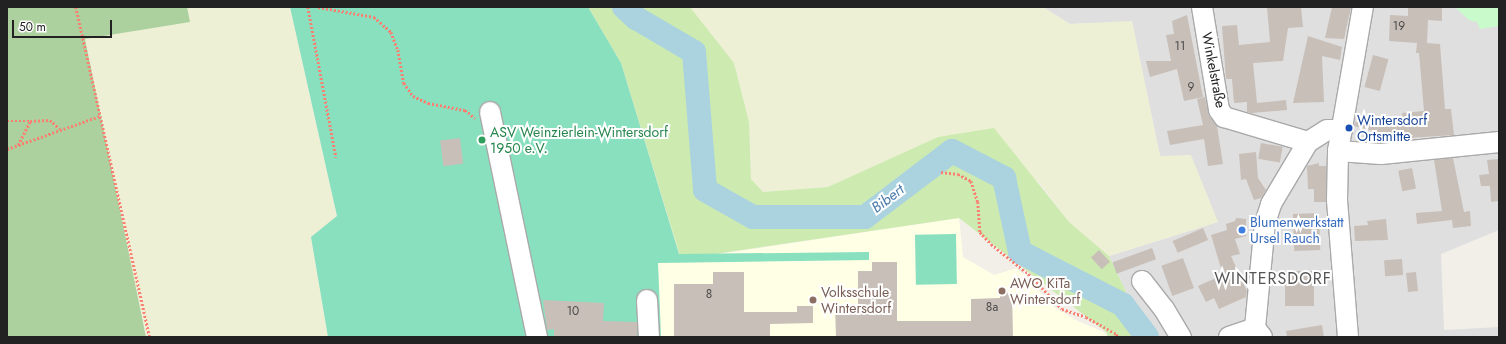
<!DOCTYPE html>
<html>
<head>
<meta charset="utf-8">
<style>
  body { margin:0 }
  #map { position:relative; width:1506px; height:344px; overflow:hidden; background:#f2efe9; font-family:Jost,sans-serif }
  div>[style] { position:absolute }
  .residential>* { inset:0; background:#e0dfdf }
  .education>* { inset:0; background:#ffffe5 }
  .farmland>* { inset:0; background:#eef0d5 }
  .grass>* { inset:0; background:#cdebb0 }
  .forest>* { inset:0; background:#add19e }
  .park>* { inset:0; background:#c8facc }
  .pitch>* { inset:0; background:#88e0be; transform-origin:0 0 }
  .river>* { height:24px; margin:-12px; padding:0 12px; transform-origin:12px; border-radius:12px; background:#aad3df }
  .building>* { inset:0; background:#c7bfb8; transform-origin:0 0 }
  .path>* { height:2.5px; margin-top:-1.25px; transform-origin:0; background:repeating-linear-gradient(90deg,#fa8072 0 2px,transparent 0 4px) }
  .roads { filter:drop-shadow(1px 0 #a9a9a9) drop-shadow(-1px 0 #a9a9a9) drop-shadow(0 1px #a9a9a9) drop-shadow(0 -1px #a9a9a9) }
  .minor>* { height:20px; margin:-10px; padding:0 10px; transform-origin:10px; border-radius:10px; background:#fff }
  .dots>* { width:11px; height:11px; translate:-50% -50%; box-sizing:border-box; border:2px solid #fff; border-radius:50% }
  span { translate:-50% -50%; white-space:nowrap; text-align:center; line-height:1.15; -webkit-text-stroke:4px #fff; paint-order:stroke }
  .number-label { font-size:12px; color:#4b4948 }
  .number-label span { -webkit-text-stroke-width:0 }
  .street-label { font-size:14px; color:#222 }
  .transit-label { font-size:14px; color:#164399 }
  .left { translate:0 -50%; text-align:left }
  .leisure-label { font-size:14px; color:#27864d }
  .shop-label { font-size:14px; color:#366cbe }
  .education-label { font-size:14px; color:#785e54 }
  .water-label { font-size:15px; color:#4a7aab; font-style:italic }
  .quarter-label { font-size:16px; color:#555; letter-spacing:1px }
  .frame { position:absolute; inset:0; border:8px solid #222; pointer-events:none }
  .scale { position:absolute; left:12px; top:20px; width:100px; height:18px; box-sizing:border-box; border:2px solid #222; border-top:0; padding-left:5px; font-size:12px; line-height:14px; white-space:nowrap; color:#222; -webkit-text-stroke:3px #fff; paint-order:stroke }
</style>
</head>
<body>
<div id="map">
  <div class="residential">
    <div style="clip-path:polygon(1043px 7px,1499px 7px,1499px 230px,1441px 254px,1444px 330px,1499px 327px,1499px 337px,1156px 337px,1130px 300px,1109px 256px,1218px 222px,1160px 156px,1132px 22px,1070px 24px)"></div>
  </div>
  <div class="education">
    <div style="clip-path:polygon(959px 218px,963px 257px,994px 275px,1017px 268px,1054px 307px,1078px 321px,1106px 333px,1108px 337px,661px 337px,658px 263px)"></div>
  </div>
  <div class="farmland">
    <div style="clip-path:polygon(187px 7px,290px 7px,337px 216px,311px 237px,328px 337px,146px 337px,85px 39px,189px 22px)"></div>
    <div style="clip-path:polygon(690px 7px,1043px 7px,1070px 24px,1132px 21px,1160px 156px,1191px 155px,1218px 222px,1109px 256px,1069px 222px,1038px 181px,938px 137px,828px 187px,763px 192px,751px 179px,749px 122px,734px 63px)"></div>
  </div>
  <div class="grass">
    <div style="clip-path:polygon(588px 7px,690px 7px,734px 63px,749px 122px,751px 179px,763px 192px,828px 187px,938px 137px,994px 128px,1069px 222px,1109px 256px,1130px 300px,1156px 337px,1108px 337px,1106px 332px,959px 218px,681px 259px,621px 63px)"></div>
  </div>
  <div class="forest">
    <div style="clip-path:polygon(7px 7px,187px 7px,190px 22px,85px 39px,146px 337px,7px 337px)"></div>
  </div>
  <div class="park">
    <div style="clip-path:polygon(1455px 7px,1499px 7px,1499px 26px,1480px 29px,1477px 22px,1469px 20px)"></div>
  </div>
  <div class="pitch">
    <div style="clip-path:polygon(290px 7px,588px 7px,621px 63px,679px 254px,869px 252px,869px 260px,658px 263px,661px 337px,328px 337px,311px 237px,337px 216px)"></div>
    <div style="left:956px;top:234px;width:50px;height:41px;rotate:89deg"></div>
  </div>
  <div class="river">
    <div style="left:624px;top:7px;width:16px;rotate:43deg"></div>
    <div style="left:636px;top:18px;width:67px;rotate:30.4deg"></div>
    <div style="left:694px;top:52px;width:138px;rotate:85.4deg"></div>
    <div style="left:705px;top:190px;width:55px;rotate:29.4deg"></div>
    <div style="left:753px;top:217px;width:112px"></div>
    <div style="left:865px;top:217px;width:109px;rotate:-37.2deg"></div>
    <div style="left:952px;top:151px;width:59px;rotate:27.4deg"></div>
    <div style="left:1004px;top:178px;width:76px;rotate:77.8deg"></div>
    <div style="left:1020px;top:252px;width:116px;rotate:27.2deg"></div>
    <div style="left:1123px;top:305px;width:40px;rotate:53deg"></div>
  </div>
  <div class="building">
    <div style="clip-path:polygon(1267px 7px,1301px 7px,1303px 27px,1288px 28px,1283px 61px,1253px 63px,1257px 103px,1286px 100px,1287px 110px,1252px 113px,1247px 112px,1247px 102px,1234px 103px,1232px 79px,1226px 79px,1222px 26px,1237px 25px,1239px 45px,1270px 42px)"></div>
    <div style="clip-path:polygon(1332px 7px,1351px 7px,1344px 39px,1325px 38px)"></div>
    <div style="clip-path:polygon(1408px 7px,1442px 7px,1442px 21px,1428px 20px,1427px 43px,1440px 44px,1445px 109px,1451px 109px,1454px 135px,1378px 140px,1378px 132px,1354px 126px,1355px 122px,1403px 121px,1402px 113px,1424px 111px,1419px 53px,1416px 53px,1417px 43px,1389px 41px,1390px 15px,1408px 16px)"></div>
    <div style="clip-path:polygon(1187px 15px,1203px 97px,1184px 101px,1177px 69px,1150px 77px,1146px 61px,1171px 61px,1166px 35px,1174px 34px,1172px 21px)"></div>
    <div style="clip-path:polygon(1308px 36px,1342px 47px,1340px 60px,1322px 56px,1324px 102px,1293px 103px)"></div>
    <div style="left:1373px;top:55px;width:16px;height:33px;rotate:15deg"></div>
    <div style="clip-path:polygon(1205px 97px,1209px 116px,1217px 126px,1223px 164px,1208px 166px,1204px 139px,1170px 145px,1167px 131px,1203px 125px,1197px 99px)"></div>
    <div style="left:460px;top:138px;width:26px;height:20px;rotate:83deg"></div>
    <div style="left:1261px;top:143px;width:22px;height:16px;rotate:10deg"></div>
    <div style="clip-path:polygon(1256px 152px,1258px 178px,1266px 190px,1261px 198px,1254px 200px,1246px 179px,1241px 180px,1239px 154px)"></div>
    <div style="clip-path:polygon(1453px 158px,1464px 212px,1470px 211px,1471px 226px,1453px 228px,1452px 220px,1417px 224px,1416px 213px,1442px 211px,1434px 160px)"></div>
    <div style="clip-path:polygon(1499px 159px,1499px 201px,1491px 202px,1490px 186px,1481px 186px,1479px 175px,1489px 174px,1487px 160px)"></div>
    <div style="clip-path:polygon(1319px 163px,1319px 166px,1326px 166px,1326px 202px,1314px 202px,1314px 189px,1308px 189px,1307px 166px)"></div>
    <div style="left:1412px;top:168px;width:21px;height:14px;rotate:79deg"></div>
    <div style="left:1319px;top:213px;width:37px;height:26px;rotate:88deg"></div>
    <div style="clip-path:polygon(1236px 218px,1246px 219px,1246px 236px,1235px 239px,1240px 254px,1231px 256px,1247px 291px,1246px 297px,1219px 309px,1214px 298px,1206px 302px,1198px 286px,1223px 275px,1211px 235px,1227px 230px,1226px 224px,1235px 221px)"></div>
    <div style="clip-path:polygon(1386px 219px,1388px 240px,1355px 241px,1354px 226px,1368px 225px,1367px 221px)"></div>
    <div style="left:1203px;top:228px;width:13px;height:33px;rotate:67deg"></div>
    <div style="left:1152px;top:248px;width:12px;height:42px;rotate:70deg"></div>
    <div style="left:1099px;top:250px;width:16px;height:11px;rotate:47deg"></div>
    <div style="left:1183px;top:258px;width:32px;height:23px;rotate:70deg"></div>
    <div style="left:1402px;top:259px;width:16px;height:18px;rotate:86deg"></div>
    <div style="clip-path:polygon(872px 262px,897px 262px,897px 321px,971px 321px,971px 299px,1000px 298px,1000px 292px,1012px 292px,1013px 337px,836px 337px,835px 306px,858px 306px,858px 271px,872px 271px)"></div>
    <div style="left:1285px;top:271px;width:29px;height:35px"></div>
    <div style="clip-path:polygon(713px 272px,744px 272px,744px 312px,797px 312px,797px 306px,813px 306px,813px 323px,770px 324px,770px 337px,674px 337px,674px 284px,713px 284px)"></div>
    <div style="left:1416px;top:272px;width:19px;height:10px;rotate:84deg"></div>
    <div style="clip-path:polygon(543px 300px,604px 303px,603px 321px,637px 322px,637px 337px,554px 337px,554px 329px,547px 330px)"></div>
    <div style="clip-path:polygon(1322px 325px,1324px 337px,1287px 337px,1286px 331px)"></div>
  </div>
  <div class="path">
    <div style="left:76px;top:7px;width:338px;rotate:77.4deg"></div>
    <div style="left:308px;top:7px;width:153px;rotate:79.4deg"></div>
    <div style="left:318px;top:7px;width:57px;rotate:10.1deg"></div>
    <div style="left:374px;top:17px;width:23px;rotate:41deg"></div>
    <div style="left:391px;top:32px;width:19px;rotate:69deg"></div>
    <div style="left:398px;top:50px;width:34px;rotate:80deg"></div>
    <div style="left:404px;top:83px;width:16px;rotate:55deg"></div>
    <div style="left:413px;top:96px;width:17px;rotate:25deg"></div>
    <div style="left:428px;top:103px;width:38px;rotate:11deg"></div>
    <div style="left:465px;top:110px;width:13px;rotate:39deg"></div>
    <div style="left:7px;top:121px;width:23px"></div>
    <div style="left:18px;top:145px;width:27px;rotate:-63deg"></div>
    <div style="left:30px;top:121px;width:20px;rotate:-3deg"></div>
    <div style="left:50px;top:120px;width:13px;rotate:42deg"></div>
    <div style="left:7px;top:149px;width:99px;rotate:-19.5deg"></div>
    <div style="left:941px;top:172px;width:17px;rotate:7deg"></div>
    <div style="left:958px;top:174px;width:15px;rotate:28deg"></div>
    <div style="left:971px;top:181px;width:22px;rotate:72deg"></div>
    <div style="left:978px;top:202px;width:30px;rotate:86deg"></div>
    <div style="left:980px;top:232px;width:16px;rotate:47deg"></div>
    <div style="left:991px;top:244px;width:51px;rotate:38.7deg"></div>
    <div style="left:1031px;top:276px;width:45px;rotate:46.8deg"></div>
    <div style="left:1062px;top:309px;width:25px;rotate:18deg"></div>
    <div style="left:1086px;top:317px;width:35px;rotate:29deg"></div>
    <div style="left:1117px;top:334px;width:3px;rotate:90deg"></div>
  </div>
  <div class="roads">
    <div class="minor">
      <div style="left:1202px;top:7px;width:104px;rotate:80.6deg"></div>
      <div style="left:1219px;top:110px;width:9px;rotate:54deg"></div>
      <div style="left:1224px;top:117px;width:88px;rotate:16.6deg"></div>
      <div style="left:490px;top:112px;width:230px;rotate:78.2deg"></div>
      <div style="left:1338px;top:151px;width:43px;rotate:4deg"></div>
      <div style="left:1381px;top:154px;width:119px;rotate:-5.8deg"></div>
      <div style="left:1142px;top:281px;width:36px;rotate:52deg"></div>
      <div style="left:1164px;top:309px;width:33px;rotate:59deg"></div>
      <div style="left:647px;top:300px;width:37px;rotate:87deg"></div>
      <div style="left:1229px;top:337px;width:28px;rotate:-19deg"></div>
      <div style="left:1262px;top:337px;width:11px;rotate:-128deg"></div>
      <div style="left:1255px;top:328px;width:105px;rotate:-84.6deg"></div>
      <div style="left:1265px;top:223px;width:20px;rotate:-72deg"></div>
      <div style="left:1271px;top:204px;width:72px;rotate:-59.2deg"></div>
      <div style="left:1308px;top:142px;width:22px;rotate:-32deg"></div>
      <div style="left:1327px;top:130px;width:15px"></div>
      <div style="left:1348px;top:337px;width:137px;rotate:-94.6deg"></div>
      <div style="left:1337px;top:200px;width:49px;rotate:-88.8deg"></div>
      <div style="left:1338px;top:151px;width:146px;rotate:-80.2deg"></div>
    </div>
  </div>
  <div class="dots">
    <div style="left:1349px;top:128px;background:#1a4fb4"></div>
    <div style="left:482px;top:140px;background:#2e9e5b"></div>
    <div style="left:1242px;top:230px;background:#3f7fe0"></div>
    <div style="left:1002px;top:291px;background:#8d6e63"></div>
    <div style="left:813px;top:300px;background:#8d6e63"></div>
  </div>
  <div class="number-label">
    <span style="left:1399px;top:27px">19</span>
    <span style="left:1180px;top:47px">11</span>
    <span style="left:1191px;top:88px">9</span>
    <span style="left:709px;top:295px">8</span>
    <span style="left:992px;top:308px">8a</span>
    <span style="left:573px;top:312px">10</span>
  </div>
  <div class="street-label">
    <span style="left:1214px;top:70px;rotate:79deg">Winkelstraße</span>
  </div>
  <div class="transit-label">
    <span class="left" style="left:1357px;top:128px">Wintersdorf<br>Ortsmitte</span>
  </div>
  <div class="leisure-label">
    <span class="left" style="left:490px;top:140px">ASV Weinzierlein-Wintersdorf<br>1950 e.V.</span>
  </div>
  <div class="shop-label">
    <span class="left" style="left:1250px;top:230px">Blumenwerkstatt<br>Ursel Rauch</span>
  </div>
  <div class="education-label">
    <span class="left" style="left:1010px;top:291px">AWO KiTa<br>Wintersdorf</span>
    <span class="left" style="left:821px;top:300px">Volksschule<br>Wintersdorf</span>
  </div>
  <div class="water-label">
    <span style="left:888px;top:199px;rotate:-37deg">Bibert</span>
  </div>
  <div class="quarter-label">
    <span style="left:1273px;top:279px">WINTERSDORF</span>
  </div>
  <div class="frame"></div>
  <div class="scale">50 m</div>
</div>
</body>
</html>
